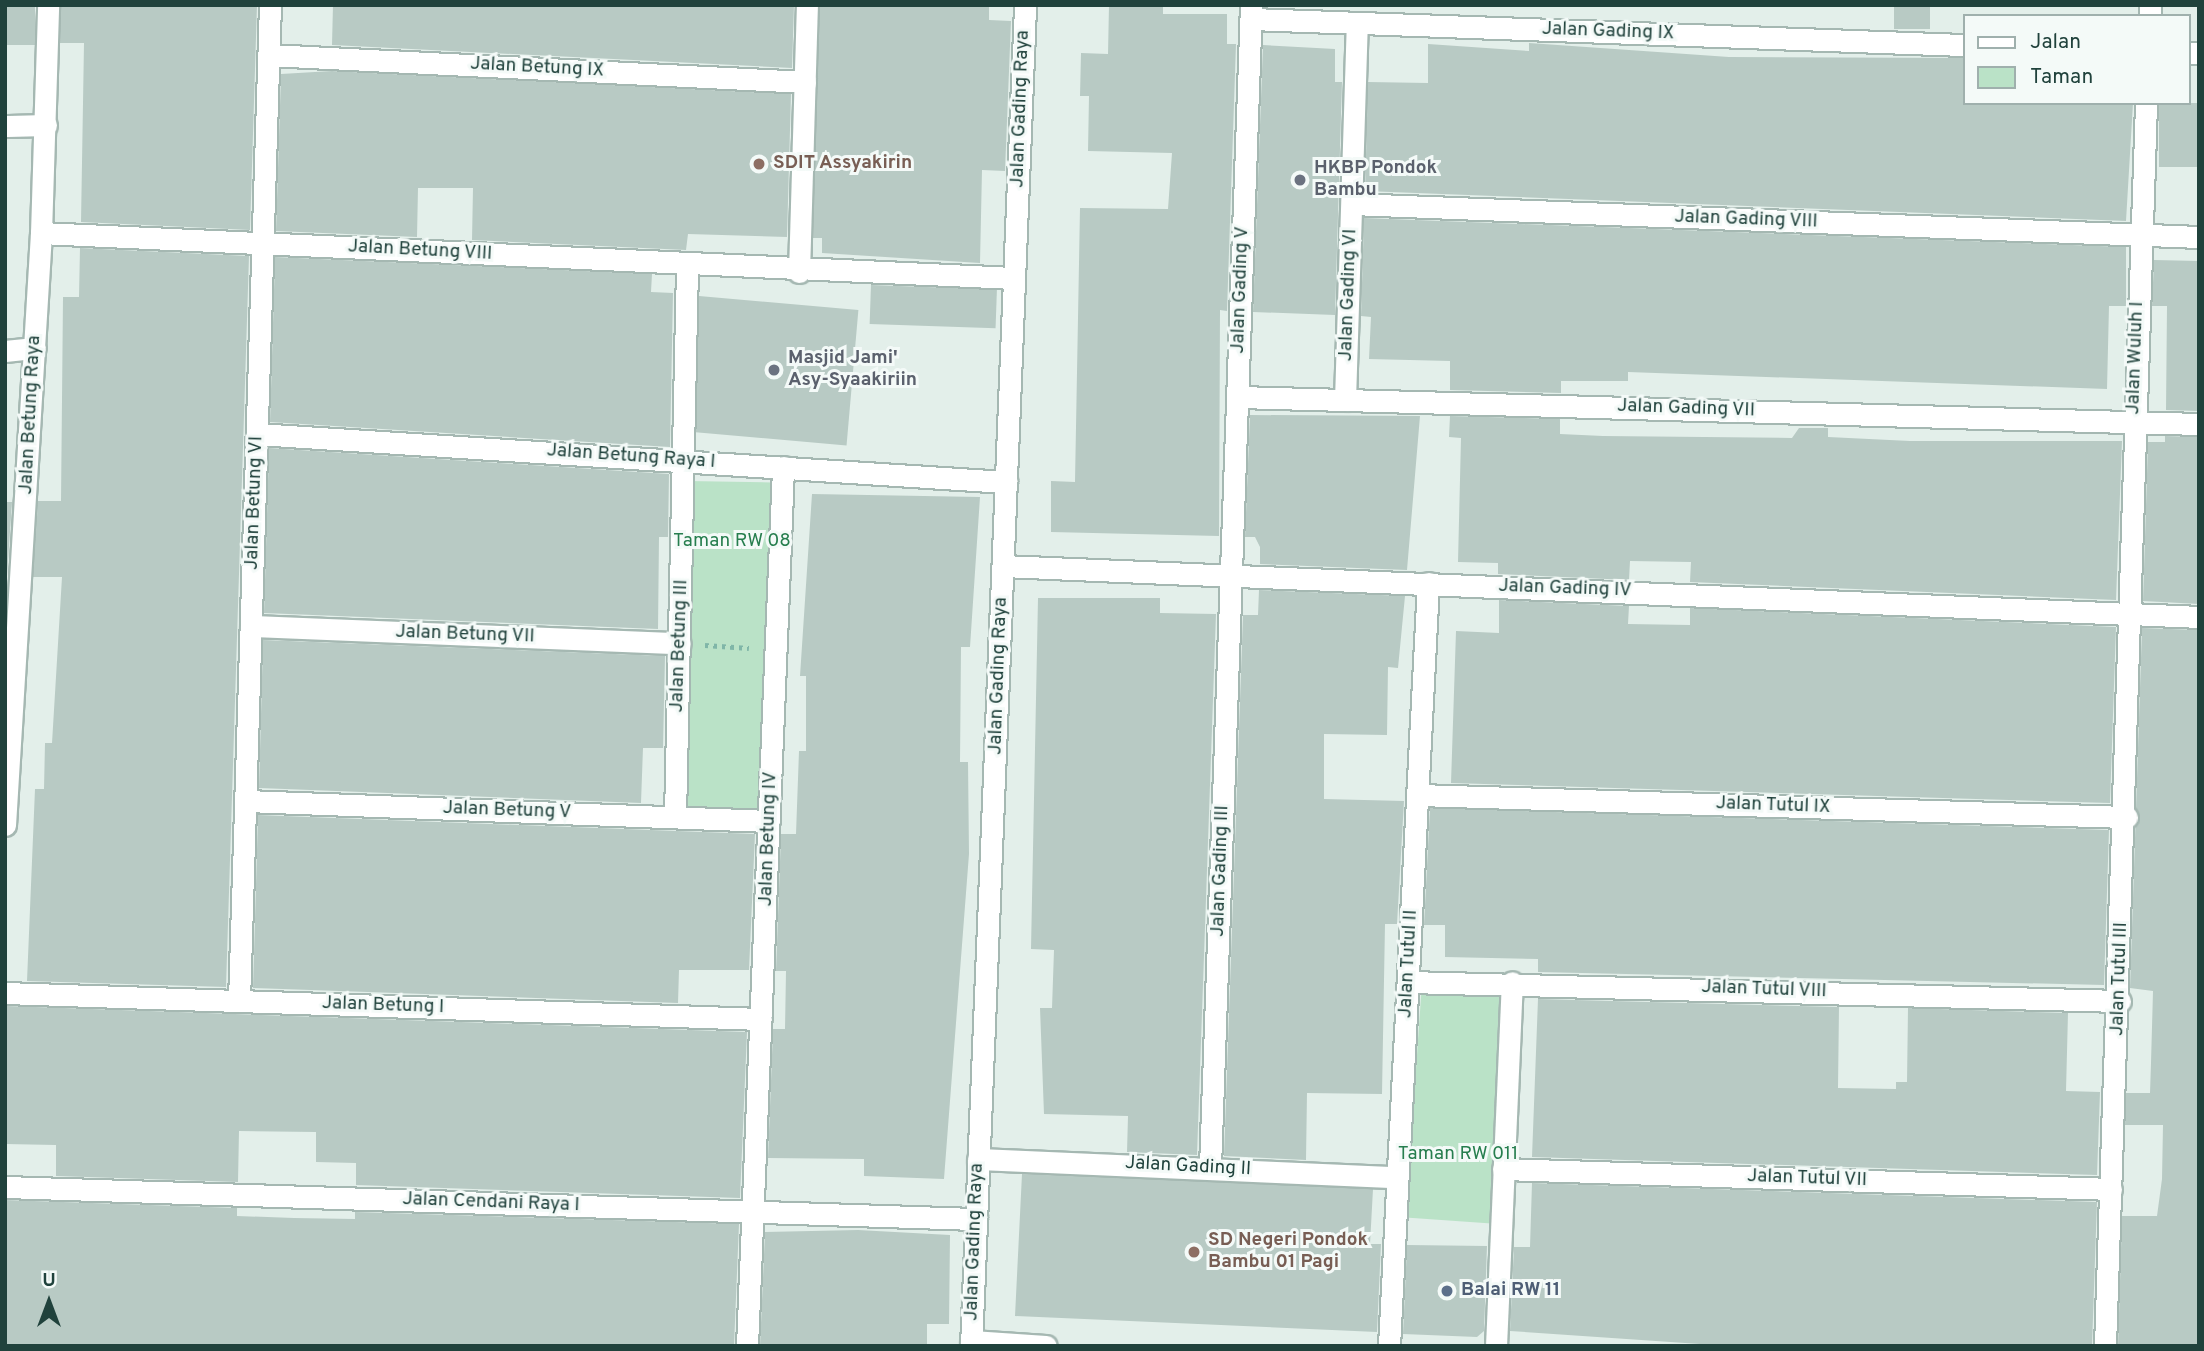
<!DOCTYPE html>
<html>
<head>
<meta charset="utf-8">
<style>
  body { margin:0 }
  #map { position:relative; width:2204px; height:1351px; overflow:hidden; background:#e3efea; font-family:Overpass,sans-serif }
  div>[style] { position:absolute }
  .green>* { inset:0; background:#bae2c7; transform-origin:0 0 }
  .building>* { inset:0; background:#b8cac4; transform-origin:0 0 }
  .path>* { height:4.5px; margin-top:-2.25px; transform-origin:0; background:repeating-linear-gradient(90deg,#80b6a8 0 3.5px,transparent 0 8.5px) }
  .roads { filter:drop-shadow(2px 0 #a5b8b2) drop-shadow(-2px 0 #a5b8b2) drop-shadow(0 2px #a5b8b2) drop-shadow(0 -2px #a5b8b2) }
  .minor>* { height:21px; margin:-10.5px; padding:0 10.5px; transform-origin:10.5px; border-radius:10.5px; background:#fff }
  .dots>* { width:19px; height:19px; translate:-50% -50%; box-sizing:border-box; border:4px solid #f4faf8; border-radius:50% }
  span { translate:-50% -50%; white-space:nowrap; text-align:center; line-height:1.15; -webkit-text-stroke:6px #f4faf8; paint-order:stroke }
  .street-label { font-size:19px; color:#20423c }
  .education-label { font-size:19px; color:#785e54; font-weight:700 }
  .left { translate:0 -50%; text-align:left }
  .worship-label { font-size:19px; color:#5b616d; font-weight:700 }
  .park-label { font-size:19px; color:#267e4e }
  .service-label { font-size:19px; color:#4e5e75; font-weight:700 }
  .frame { position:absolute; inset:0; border:7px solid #20423c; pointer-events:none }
  .legend { position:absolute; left:1963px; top:14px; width:228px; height:91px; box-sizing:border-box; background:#f4faf8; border:2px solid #9fb0ad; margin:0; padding:9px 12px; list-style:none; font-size:21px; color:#20423c }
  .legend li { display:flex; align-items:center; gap:14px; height:35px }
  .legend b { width:35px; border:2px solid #9fb0ad }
  .north { position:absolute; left:14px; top:1267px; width:70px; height:70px; -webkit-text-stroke:5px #f4faf8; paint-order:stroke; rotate:0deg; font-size:19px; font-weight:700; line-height:28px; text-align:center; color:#20423c }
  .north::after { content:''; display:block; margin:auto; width:24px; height:32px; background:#20423c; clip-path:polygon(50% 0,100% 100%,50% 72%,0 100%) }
</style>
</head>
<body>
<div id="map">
  <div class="green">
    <div style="left:687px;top:481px;width:94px;height:331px;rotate:1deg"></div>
    <div style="left:1422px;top:983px;width:86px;height:235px;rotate:4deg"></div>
  </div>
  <div class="building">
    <div style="left:5px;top:5px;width:30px;height:40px"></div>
    <div style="clip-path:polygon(61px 5px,257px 5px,250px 230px,81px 222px,84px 43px,60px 43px)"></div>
    <div style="clip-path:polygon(333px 5px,794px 5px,792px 68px,332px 45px)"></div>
    <div style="clip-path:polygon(820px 5px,989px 5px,989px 20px,1011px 21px,1005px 171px,982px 170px,980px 263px,822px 253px,822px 238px,813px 238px)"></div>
    <div style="clip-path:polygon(1109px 5px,1163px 5px,1163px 14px,1227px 14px,1227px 44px,1236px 44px,1227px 311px,1220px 310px,1219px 536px,1051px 532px,1051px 481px,1075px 482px,1080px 208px,1168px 209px,1172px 153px,1088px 151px,1089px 96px,1080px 96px,1081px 53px,1108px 54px)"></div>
    <div style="left:1894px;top:5px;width:36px;height:24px"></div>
    <div style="clip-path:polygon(1529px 43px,1729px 57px,1964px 58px,1964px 103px,2133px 103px,2126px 221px,1365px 191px,1368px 82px,1428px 83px,1428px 44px,1529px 51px)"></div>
    <div style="clip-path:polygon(1263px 45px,1335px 49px,1335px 82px,1342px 82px,1335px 315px,1253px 312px)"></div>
    <div style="clip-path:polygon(332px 71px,791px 94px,787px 237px,688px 234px,686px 250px,472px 240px,473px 188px,418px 188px,417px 237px,276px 231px,281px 74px)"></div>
    <div style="left:2159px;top:103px;width:40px;height:64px"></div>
    <div style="clip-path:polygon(1364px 218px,2126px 247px,2126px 306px,2109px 306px,2107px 389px,1628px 372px,1628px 381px,1561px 381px,1561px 393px,1450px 390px,1450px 361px,1369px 359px,1371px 317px,1361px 316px)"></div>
    <div style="clip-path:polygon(80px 248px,249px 256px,226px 987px,27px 981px,35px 789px,44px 789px,45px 743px,52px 743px,62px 577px,33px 577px,38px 501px,61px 501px,63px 297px,79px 297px)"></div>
    <div style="clip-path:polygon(275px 257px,652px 274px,651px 292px,673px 293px,670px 447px,270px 422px)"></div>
    <div style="clip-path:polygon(2154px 260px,2199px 261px,2199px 411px,2166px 410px,2167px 306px,2152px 306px)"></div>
    <div style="left:871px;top:285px;width:126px;height:39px;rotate:2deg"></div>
    <div style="left:699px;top:296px;width:160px;height:136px;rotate:5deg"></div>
    <div style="clip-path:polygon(1250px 415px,1420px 416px,1407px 570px,1260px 564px,1260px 547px,1255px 537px,1245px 537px)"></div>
    <div style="clip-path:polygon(1450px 416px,1560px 419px,1560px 434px,1603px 436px,1792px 438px,1799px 428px,1828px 428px,1828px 437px,1910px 441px,2122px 441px,2116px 600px,1690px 582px,1691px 562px,1630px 561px,1629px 580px,1498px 574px,1498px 563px,1458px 562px,1461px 438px,1449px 437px)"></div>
    <div style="clip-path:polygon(2165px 436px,2199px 437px,2199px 604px,2143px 601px,2148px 442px,2165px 442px)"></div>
    <div style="clip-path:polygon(269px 448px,669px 474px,668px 537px,659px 537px,658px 629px,264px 613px)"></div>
    <div style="clip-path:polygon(812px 494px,980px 497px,970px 647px,961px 647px,960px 762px,968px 762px,969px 854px,944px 1179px,864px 1176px,864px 1159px,768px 1158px,773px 1029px,785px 1029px,786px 971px,776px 971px,781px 834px,796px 834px,799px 751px,806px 751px,806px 676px,800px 676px)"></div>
    <div style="clip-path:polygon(5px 502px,12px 502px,7px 576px,5px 576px)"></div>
    <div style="clip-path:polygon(1259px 590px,1405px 596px,1398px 668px,1388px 667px,1387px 735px,1324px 734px,1324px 799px,1404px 801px,1397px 924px,1385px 924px,1382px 1094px,1307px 1093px,1306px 1160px,1224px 1156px,1243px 615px,1258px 615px)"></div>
    <div style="clip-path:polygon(1038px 598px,1160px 598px,1160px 613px,1216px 614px,1197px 1155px,1127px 1152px,1128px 1116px,1044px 1114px,1040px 1008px,1052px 1008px,1054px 950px,1031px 949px)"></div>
    <div style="clip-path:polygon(1499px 600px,1629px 606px,1628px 624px,1690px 625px,1690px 608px,2116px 627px,2110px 803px,1451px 783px,1456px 631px,1499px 633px)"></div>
    <div style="clip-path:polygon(2142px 628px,2199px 630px,2199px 1346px,2118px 1346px,2122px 1216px,2157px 1216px,2162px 1179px,2163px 1125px,2125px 1125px,2126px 1093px,2150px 1093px,2151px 1063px,2153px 991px,2130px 988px)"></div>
    <div style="clip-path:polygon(263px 640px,665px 656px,663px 748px,643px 748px,641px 803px,259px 788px)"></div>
    <div style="clip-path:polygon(1430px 808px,2109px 830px,2104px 985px,1538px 972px,1538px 959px,1445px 957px,1445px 925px,1424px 925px)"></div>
    <div style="clip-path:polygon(258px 815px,755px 834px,749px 970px,679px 970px,678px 1003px,253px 988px)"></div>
    <div style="clip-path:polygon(1538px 999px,1839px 1007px,1838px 1088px,1896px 1089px,1896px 1082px,1907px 1082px,1908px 1008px,2068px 1013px,2066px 1091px,2100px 1092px,2097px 1175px,1532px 1157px)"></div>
    <div style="clip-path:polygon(7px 1006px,747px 1032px,740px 1198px,356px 1185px,356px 1163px,316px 1162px,316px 1132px,239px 1131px,238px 1182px,56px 1176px,56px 1145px,5px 1144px)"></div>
    <div style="clip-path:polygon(1022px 1174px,1373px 1189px,1370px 1244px,1381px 1244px,1377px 1332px,1015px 1316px)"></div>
    <div style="clip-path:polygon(1532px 1183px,2097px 1202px,2092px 1346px,1729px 1346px,1510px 1331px,1514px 1247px,1530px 1247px)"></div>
    <div style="clip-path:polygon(5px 1200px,237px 1208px,237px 1216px,294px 1218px,355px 1219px,355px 1212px,739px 1224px,734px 1346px,5px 1346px)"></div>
    <div style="clip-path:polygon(858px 1230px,950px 1235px,949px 1324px,927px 1324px,927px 1346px,760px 1346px,765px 1232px)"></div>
    <div style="clip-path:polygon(1407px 1245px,1487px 1246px,1484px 1331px,1477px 1337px,1403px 1334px)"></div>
  </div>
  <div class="path">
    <div style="left:705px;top:645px;width:44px;rotate:3.9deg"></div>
  </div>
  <div class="roads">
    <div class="minor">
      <div style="left:2150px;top:16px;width:11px;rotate:-90deg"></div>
      <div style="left:1251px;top:19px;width:713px;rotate:2.09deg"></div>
      <div style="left:2188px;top:53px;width:11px"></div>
      <div style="left:269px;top:55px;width:537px;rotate:2.88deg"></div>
      <div style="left:5px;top:126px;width:41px;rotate:-1.4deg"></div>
      <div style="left:1352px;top:204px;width:848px;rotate:2.23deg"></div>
      <div style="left:41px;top:233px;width:974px;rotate:2.65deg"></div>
      <div style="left:799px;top:272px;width:267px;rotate:-88.3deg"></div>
      <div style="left:5px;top:351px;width:30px;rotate:-6deg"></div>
      <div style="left:1238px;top:397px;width:961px;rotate:1.61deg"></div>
      <div style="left:1345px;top:400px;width:377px;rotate:-88.2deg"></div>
      <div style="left:257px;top:434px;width:751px;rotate:3.67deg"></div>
      <div style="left:1003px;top:566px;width:1197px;rotate:2.44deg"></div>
      <div style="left:251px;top:626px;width:429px;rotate:2.3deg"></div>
      <div style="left:1418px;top:795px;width:709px;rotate:1.78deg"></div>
      <div style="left:246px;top:801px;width:523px;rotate:2.19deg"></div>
      <div style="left:675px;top:817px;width:552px;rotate:-88.75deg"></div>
      <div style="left:5px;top:825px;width:593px;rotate:-86.52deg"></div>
      <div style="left:41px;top:233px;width:228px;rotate:-88.2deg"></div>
      <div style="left:1408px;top:982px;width:712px;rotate:1.53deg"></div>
      <div style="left:5px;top:993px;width:756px;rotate:1.97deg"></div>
      <div style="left:239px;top:1001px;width:996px;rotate:-88.22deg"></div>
      <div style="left:978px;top:1159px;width:419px;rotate:2.5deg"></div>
      <div style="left:1210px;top:1167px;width:1163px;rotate:-87.98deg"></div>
      <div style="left:1503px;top:1169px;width:608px;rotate:1.88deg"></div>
      <div style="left:5px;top:1187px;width:972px;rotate:1.89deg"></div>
      <div style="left:971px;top:1341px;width:75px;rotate:3.8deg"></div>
      <div style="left:747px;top:1346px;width:880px;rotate:-87.65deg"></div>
      <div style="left:971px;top:1346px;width:1342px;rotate:-87.69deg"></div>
      <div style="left:1389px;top:1346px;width:764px;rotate:-87.07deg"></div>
      <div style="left:1496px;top:1346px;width:364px;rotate:-87.5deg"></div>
      <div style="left:2105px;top:1346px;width:1244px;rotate:-88.11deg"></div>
    </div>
  </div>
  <div class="dots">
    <div style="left:759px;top:164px;background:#8d6e63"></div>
    <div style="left:1300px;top:180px;background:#6b7280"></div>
    <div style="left:774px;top:370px;background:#6b7280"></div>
    <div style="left:1194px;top:1252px;background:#8d6e63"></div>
    <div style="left:1447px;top:1291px;background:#5c6f8a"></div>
  </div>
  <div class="street-label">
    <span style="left:1608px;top:32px;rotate:2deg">Jalan Gading IX</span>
    <span style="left:537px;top:68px;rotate:3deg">Jalan Betung IX</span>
    <span style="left:1021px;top:109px;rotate:-88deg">Jalan Gading Raya</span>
    <span style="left:1746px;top:220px;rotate:2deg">Jalan Gading VIII</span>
    <span style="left:420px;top:251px;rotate:3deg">Jalan Betung VIII</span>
    <span style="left:1241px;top:290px;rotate:-88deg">Jalan Gading V</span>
    <span style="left:1349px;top:295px;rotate:-88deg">Jalan Gading VI</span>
    <span style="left:2136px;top:358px;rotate:-88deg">Jalan Wuluh I</span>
    <span style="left:1686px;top:409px;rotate:2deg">Jalan Gading VII</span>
    <span style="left:31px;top:415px;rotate:-87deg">Jalan Betung Raya</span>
    <span style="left:631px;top:457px;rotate:4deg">Jalan Betung Raya I</span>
    <span style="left:255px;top:503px;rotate:-88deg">Jalan Betung VI</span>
    <span style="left:1565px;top:589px;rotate:2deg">Jalan Gading IV</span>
    <span style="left:465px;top:635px;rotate:2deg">Jalan Betung VII</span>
    <span style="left:680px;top:646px;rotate:-88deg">Jalan Betung III</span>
    <span style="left:999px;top:676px;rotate:-88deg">Jalan Gading Raya</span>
    <span style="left:1773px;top:806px;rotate:2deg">Jalan Tutul IX</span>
    <span style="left:507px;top:811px;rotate:2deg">Jalan Betung V</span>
    <span style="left:769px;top:839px;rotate:-88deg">Jalan Betung IV</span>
    <span style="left:1221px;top:871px;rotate:-88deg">Jalan Gading III</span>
    <span style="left:1409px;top:964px;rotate:-87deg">Jalan Tutul II</span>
    <span style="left:2120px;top:979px;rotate:-88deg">Jalan Tutul III</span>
    <span style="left:1764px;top:990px;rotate:2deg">Jalan Tutul VIII</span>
    <span style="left:383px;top:1006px;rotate:2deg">Jalan Betung I</span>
    <span style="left:1188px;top:1167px;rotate:3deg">Jalan Gading II</span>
    <span style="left:1807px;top:1179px;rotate:2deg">Jalan Tutul VII</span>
    <span style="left:491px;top:1203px;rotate:2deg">Jalan Cendani Raya I</span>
    <span style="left:975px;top:1242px;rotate:-88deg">Jalan Gading Raya</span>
  </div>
  <div class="education-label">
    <span class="left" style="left:773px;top:164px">SDIT Assyakirin</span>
    <span class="left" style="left:1208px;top:1252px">SD Negeri Pondok<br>Bambu 01 Pagi</span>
  </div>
  <div class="worship-label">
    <span class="left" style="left:1314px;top:180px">HKBP Pondok<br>Bambu</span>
    <span class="left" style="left:788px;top:370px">Masjid Jami'<br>Asy-Syaakiriin</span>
  </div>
  <div class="park-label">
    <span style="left:732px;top:542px">Taman RW 08</span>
    <span style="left:1458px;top:1155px">Taman RW 011</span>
  </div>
  <div class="service-label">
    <span class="left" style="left:1461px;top:1291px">Balai RW 11</span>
  </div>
  <div class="frame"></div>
  <ul class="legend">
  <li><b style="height:9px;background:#fff"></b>Jalan</li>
  <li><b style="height:19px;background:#bae2c7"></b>Taman</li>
  </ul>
  <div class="north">U</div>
</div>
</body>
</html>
